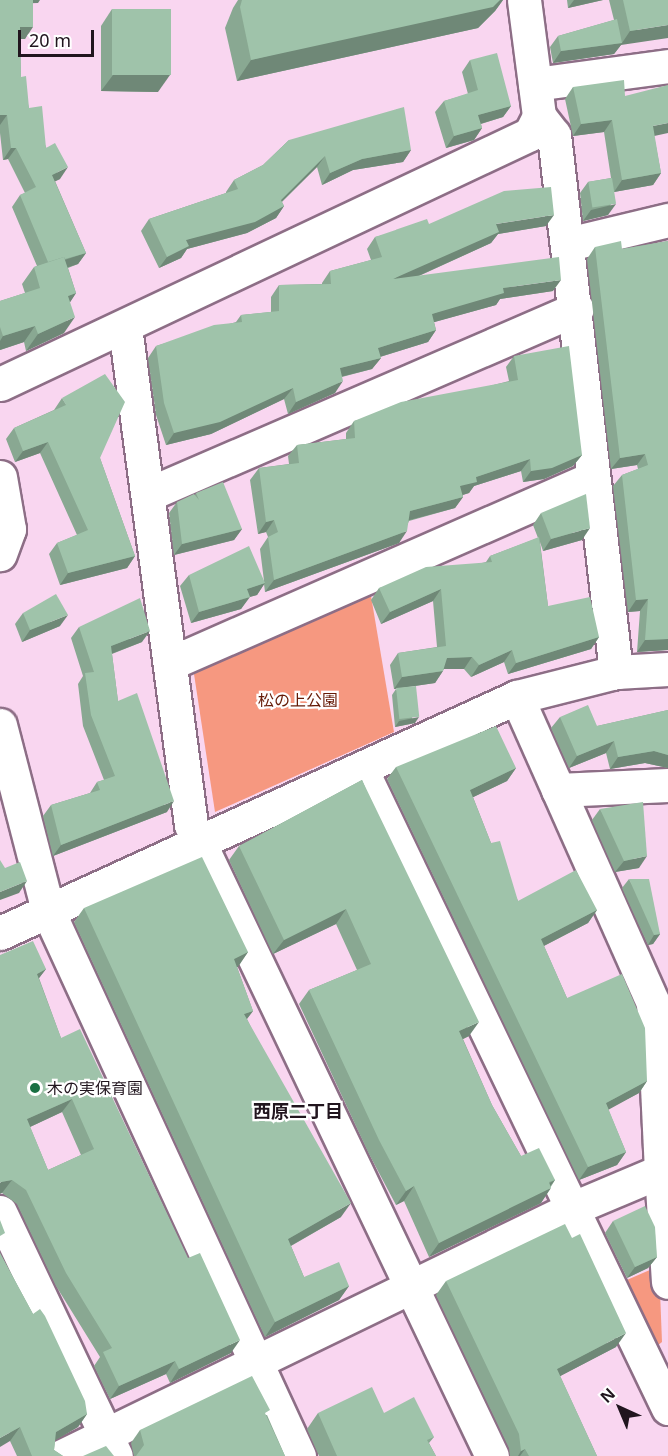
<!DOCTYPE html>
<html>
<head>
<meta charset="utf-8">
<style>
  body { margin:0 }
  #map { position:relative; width:668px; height:1456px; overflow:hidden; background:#f9d6f0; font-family:"Noto Sans","Noto Sans JP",sans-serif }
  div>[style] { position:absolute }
  .green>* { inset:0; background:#f69880 }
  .roads { filter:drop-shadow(2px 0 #8d6e86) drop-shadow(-2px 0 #8d6e86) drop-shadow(0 2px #8d6e86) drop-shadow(0 -2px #8d6e86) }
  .minor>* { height:33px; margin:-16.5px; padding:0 16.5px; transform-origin:16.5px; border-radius:16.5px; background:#fff }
  .wall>* { inset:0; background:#89a892 }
  .shaded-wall>* { inset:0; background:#6f8877 }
  .building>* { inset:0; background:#9fc3aa; transform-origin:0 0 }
  .dots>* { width:16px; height:16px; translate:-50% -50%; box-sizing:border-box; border:3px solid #fff; border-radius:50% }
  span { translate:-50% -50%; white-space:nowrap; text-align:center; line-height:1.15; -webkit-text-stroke:4.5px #fff; paint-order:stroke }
  .park-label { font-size:16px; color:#661b07 }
  .poi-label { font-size:16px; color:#21151e }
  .left { translate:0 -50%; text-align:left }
  .neighbourhood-label { font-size:18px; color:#21151e; font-weight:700 }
  .north { position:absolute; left:590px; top:1378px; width:60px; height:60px; -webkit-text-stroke:4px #fff; paint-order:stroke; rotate:316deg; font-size:16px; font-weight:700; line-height:24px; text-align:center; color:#21151e }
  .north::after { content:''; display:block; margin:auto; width:21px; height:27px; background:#21151e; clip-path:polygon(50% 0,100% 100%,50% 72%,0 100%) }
  .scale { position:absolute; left:18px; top:30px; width:76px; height:27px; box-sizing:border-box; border:3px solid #21151e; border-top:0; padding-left:8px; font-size:18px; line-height:21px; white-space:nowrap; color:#21151e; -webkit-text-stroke:4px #fff; paint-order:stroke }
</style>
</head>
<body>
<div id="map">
  <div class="green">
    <div style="clip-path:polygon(370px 590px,394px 732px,215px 812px,194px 674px)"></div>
    <div style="clip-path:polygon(659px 1266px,662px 1342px,652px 1350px,613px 1286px)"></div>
  </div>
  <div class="roads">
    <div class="minor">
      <div style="left:524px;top:0;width:117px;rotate:82.6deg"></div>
      <div style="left:539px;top:116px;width:24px;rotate:52deg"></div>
      <div style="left:554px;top:135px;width:541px;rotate:83.41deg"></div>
      <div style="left:535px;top:84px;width:134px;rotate:-7.7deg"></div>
      <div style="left:568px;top:244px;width:103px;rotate:-13.5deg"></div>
      <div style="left:125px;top:327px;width:502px;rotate:82.45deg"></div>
      <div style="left:191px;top:825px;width:699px;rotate:64.5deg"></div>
      <div style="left:0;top:384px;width:586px;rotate:-25.25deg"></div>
      <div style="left:530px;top:134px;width:20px;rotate:-63deg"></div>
      <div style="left:0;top:477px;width:53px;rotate:80.2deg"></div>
      <div style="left:9px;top:529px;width:27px;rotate:110deg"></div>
      <div style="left:151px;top:493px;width:464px;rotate:-23.4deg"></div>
      <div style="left:171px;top:663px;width:459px;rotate:-23.7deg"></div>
      <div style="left:0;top:725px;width:192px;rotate:75.5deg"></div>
      <div style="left:48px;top:911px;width:600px;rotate:65.27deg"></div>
      <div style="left:361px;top:769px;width:709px;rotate:64.34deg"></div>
      <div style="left:558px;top:790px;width:110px;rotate:-2.6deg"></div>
      <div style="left:0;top:933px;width:568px;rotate:-24.54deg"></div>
      <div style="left:517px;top:697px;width:102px;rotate:-14.2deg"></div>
      <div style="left:616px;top:672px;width:52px;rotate:-3.3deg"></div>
      <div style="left:661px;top:1171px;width:111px;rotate:86.4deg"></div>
      <div style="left:0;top:1212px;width:270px;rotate:64.6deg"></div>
      <div style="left:62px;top:1456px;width:566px;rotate:-25.89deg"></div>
      <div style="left:571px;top:1209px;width:98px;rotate:-22.9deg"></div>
      <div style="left:661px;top:1171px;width:168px;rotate:-92.7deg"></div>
      <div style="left:653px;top:1003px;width:335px;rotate:-114deg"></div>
    </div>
  </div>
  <div class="wall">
    <div style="clip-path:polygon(0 0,38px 3px,33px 3px,25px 39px,20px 39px,21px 77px,29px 108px,60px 179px,55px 181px,86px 253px,78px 264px,68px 268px,76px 293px,70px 302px,64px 333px,26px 351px,24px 342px,0 350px,0 301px,25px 293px,22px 284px,34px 267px,37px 266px,12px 207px,20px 195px,25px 193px,8px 159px,3px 160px,0 133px)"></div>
    <div style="clip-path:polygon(238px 0,503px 0,495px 11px,478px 28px,237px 81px,225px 28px,233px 8px)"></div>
    <div style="clip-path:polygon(567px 0,603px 0,568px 8px)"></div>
    <div style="clip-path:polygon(609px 0,668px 0,621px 45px,614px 54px,553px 63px,550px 47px,558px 36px,614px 20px)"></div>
    <div style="clip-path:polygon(112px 9px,158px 92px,101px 91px,101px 26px)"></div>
    <div style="clip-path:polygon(470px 60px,511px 106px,503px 117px,481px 124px,482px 128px,474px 140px,446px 148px,435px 112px,444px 101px,468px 94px,462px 72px)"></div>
    <div style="clip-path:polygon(573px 87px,625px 96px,654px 136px,661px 173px,653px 185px,614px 192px,608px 215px,583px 221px,580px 193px,588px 182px,611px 178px,604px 132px,573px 136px,565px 99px)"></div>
    <div style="clip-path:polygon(289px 140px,411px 150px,403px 162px,353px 170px,322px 185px,317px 167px,282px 202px,284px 206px,276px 218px,247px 233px,187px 249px,181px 258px,159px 268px,141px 231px,149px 219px,226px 193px,226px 192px,234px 180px,263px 165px)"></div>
    <div style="clip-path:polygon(429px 224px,546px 226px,498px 234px,491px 243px,419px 276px,553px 291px,500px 299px,496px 305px,434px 322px,436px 330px,428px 342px,380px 357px,381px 358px,372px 369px,342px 377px,335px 393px,288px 414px,284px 399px,211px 434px,166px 445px,156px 415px,148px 358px,156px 346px,236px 322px,241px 315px,271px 312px,271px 297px,279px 285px,322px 284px,322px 283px,330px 271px,371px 260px,367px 249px,375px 237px)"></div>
    <div style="clip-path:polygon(668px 241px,668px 650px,637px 652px,640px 611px,628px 612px,613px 486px,622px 475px,638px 469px,637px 465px,611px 469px,587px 259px,595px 247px,622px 249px)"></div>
    <div style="clip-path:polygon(514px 356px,582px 455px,573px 466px,544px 479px,523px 482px,521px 471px,474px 486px,469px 493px,463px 495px,463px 497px,455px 508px,409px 521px,399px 543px,265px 592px,264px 584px,257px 595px,249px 597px,241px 609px,191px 623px,180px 586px,189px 575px,264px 581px,260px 549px,268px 537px,266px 532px,258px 534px,250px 480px,259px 468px,289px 464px,288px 456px,297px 445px,346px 439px,346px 433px,354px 421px,509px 381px,506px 367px)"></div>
    <div style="clip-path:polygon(62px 398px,100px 458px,135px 556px,127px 568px,60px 585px,49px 554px,57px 543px,77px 535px,40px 453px,15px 462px,6px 439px,14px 428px,54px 410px)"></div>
    <div style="clip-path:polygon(196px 493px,242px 529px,234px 540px,174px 555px,169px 513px,177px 502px,195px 495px)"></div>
    <div style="clip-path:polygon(541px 513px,582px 540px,543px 551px,540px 542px,548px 606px,599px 637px,591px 649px,508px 674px,504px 662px,471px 677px,464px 669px,444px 669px,435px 683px,394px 689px,390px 665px,398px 653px,437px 647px,433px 601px,381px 624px,371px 600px,379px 588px,486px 562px,490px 556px,538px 538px,533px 525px)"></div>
    <div style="clip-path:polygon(23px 613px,60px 626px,22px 642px,15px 624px)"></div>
    <div style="clip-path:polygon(79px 627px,142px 642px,112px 654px,118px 701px,167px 812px,53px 856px,43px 816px,51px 805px,90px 793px,97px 782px,104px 780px,83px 726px,78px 684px,83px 676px,71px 638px)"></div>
    <div style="clip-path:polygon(396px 689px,415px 723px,395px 727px,392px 695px)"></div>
    <div style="clip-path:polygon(668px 710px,668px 768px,645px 763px,610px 769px,606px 753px,569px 768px,551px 728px,560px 717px,597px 726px)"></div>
    <div style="clip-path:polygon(396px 767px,516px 768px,507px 781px,473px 797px,491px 843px,518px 901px,597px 910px,588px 923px,544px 946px,567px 998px,647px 1081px,639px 1093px,608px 1109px,626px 1152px,617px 1165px,579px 1180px,387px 779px)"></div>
    <div style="clip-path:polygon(362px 780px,469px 1036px,463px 1039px,492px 1105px,521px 1156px,555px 1180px,541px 1203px,429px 1257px,404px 1201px,396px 1205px,369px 1154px,299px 1004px,309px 990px,357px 970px,336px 924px,273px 954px,229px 860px,239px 846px)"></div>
    <div style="clip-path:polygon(600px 809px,639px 868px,615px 872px,592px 820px)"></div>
    <div style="clip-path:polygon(629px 879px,660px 934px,653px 944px,648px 945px,622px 888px)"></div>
    <div style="clip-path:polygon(84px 908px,248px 952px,237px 967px,253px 1011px,247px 1019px,341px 1217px,291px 1246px,304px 1277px,349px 1286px,339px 1300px,265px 1337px,74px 922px)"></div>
    <div style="clip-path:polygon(evenodd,0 955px,46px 969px,39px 978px,61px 1038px,231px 1353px,170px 1383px,166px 1374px,110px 1399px,94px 1366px,100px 1357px,56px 1286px,17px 1204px,2px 1193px,0 955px,62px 1112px,81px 1155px,48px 1170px,30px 1127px,62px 1112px)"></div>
    <div style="clip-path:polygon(613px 1221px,657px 1257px,648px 1268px,627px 1278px,605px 1233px)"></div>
    <div style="clip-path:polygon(0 1253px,87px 1414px,78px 1427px,55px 1440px,54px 1450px,63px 1456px,17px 1456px,10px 1441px)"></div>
    <div style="clip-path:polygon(446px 1281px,616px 1347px,560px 1376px,597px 1456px,510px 1456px,509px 1448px,436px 1295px)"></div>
    <div style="clip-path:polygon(318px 1413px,384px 1413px,434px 1437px,429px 1443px,436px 1456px,319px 1456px,307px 1429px)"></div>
    <div style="clip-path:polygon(267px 1415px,285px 1456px,134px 1456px,131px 1443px,140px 1430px)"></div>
  </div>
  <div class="shaded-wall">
    <div style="clip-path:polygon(8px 0,40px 0,38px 3px,5px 4px)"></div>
    <div style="clip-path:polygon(500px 0,503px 0,495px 11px,478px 28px,237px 81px,251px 60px)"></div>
    <div style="clip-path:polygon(574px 0,603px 0,568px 8px)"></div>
    <div style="clip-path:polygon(668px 25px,668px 38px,621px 45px,614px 54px,553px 63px,561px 51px,622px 43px,630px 31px)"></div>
    <div style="clip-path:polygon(20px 27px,33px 27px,25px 39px,12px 39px)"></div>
    <div style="clip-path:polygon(113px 75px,170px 75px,158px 92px,101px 91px)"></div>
    <div style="clip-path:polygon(511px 106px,503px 117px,470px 127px,478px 115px)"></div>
    <div style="clip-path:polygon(0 115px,7px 115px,0 125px)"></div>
    <div style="clip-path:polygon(612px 120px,604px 132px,573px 136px,581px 124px)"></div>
    <div style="clip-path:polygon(668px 123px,668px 133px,645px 138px,653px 126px)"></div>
    <div style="clip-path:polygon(482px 128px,474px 140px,446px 148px,454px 136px)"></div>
    <div style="clip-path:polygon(11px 148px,16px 148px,8px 159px,3px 160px)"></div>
    <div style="clip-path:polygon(411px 150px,403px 162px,353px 170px,322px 185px,330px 173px,362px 159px)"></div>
    <div style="clip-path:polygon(325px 156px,317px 167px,272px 211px,281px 200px)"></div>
    <div style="clip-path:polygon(68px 167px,60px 179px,44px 187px,52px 175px)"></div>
    <div style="clip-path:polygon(661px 173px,653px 185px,614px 192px,622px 180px)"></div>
    <div style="clip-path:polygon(616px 204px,608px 215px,583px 221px,591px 210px)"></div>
    <div style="clip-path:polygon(284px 206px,276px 218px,247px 233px,187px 249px,181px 258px,159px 268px,167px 257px,186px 240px)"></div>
    <div style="clip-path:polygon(554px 215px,546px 226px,498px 234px,491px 243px,385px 291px,393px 279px,496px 224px)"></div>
    <div style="clip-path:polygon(86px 253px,78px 264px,41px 276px,49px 265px)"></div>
    <div style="clip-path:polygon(561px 280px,553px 291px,500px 299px,496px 305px,424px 325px,432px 314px,503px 288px)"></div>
    <div style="clip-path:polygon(76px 293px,65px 310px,68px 296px)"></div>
    <div style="clip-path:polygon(75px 317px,64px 333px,26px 351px,38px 334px)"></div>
    <div style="clip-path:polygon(35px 326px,24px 342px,0 350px,0 341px,3px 336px)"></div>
    <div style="clip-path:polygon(436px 330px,428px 342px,370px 360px,378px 348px)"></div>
    <div style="clip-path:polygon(381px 358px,372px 369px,332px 379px,340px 368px)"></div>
    <div style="clip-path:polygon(343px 381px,335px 393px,288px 414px,296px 402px)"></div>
    <div style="clip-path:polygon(293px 388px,284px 399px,211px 434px,166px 445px,174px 433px)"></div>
    <div style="clip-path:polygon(48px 442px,40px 453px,15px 462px,23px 451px)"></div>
    <div style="clip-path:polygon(645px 454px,637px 465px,611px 469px,620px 458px)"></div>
    <div style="clip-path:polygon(582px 455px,573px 466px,544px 479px,523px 482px,531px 471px)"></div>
    <div style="clip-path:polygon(530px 459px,521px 471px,474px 486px,469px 493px,452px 498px,460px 486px,476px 477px)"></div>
    <div style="clip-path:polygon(463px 497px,455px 508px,402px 522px,410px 511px)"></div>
    <div style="clip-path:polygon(274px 520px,266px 532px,258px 534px,266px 522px)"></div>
    <div style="clip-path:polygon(590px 528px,582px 540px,543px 551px,551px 539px)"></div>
    <div style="clip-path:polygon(242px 529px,234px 540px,174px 555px,182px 544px)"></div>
    <div style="clip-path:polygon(407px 531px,399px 543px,265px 592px,274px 580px)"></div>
    <div style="clip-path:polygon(135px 556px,127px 568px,60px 585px,68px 573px)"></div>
    <div style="clip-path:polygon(265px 583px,257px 595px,239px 600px,247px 589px)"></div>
    <div style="clip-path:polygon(441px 589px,433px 601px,381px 624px,390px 612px)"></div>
    <div style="clip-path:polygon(250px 597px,241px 609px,191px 623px,199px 612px)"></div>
    <div style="clip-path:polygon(648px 599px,640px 611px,628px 612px,636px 600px)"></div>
    <div style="clip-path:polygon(68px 615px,60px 626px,22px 642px,30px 630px)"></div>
    <div style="clip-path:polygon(150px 631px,142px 642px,103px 657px,111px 646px)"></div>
    <div style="clip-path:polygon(599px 637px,591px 649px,508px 674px,516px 663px)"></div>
    <div style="clip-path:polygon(668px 639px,668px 650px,637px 652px,645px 640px)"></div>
    <div style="clip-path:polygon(512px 650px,504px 662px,471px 677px,479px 665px)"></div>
    <div style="clip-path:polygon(472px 657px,464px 669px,438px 669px,447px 658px)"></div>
    <div style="clip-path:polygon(443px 671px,435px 683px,394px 689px,402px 677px)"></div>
    <div style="clip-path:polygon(419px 717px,415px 723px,395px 727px,399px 721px)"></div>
    <div style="clip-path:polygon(614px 741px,606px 753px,569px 768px,577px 756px)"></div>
    <div style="clip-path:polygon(654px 751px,668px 755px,668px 768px,645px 763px,610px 769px,618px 757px)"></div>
    <div style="clip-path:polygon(516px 768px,507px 781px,461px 803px,470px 790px)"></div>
    <div style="clip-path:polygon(174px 801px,167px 812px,53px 856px,61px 845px)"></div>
    <div style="clip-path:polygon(647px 856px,639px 868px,615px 872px,624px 861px)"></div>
    <div style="clip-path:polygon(27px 881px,19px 893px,0 900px,0 892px)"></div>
    <div style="clip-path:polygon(346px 909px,336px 924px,273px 954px,284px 940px)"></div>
    <div style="clip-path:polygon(597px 910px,588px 923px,532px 952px,541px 939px)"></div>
    <div style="clip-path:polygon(660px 934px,653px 944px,648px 945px,654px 935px)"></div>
    <div style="clip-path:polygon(248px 952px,238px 967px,224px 973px,234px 959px)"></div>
    <div style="clip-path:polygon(46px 969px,36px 982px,37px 974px)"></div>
    <div style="clip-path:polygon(253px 1011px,242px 1025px,244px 1014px)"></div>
    <div style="clip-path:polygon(479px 1022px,469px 1036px,449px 1046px,459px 1031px)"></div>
    <div style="clip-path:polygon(647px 1081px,639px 1093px,597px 1116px,606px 1103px)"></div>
    <div style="clip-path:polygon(72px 1099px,62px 1112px,17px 1133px,27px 1119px)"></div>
    <div style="clip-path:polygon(626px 1152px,617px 1165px,579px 1180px,588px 1167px)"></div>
    <div style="clip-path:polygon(12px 1180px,2px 1193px,0 1194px,0 1183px,1px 1182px)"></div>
    <div style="clip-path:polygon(555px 1180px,547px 1190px,551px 1188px,541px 1203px,429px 1257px,439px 1243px)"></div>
    <div style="clip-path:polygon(414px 1186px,404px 1201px,396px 1205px,406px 1191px)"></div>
    <div style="clip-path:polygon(351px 1203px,341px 1217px,278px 1253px,288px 1239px)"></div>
    <div style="clip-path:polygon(657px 1257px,648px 1268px,627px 1278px,635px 1267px)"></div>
    <div style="clip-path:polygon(349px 1286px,339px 1300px,265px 1337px,275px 1322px)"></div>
    <div style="clip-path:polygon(626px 1333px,616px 1347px,547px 1383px,557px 1369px)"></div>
    <div style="clip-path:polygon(240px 1340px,231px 1353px,170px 1383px,179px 1369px)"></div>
    <div style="clip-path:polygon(175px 1361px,166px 1374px,110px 1399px,119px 1386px)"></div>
    <div style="clip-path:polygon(87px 1414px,78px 1427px,47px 1445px,56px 1432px)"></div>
    <div style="clip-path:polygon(20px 1427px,10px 1441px,0 1447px,0 1438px)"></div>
    <div style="clip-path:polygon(525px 1449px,520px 1456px,518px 1456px,521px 1451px)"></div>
  </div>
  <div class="building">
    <div style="clip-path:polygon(0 0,33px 0,33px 27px,20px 27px,21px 77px,26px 76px,29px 108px,42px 106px,46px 148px,55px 143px,68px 167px,52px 175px,86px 253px,65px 259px,64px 257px,48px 262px,20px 195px,36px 187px,16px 148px,11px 148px,7px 115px,0 115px)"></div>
    <div style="clip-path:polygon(242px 0,500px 0,493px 7px,251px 60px,240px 7px)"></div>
    <div style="clip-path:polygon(623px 0,668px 0,668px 25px,630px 31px)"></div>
    <div style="left:112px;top:9px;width:59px;height:66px"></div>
    <div style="clip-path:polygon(617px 19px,622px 43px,561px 51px,558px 36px)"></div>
    <div style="clip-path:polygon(497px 53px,511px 106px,478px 115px,482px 128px,454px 136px,444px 101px,478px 90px,470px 60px)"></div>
    <div style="clip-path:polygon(624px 80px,625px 96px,668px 85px,668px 123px,653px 126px,661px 173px,622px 180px,612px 120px,581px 124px,573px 87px)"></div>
    <div style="clip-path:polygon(404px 107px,411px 150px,362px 159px,330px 173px,325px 156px,281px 200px,284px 206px,255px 222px,186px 240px,189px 246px,167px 257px,149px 219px,238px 189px,234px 180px,263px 165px,289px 140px)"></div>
    <div style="left:612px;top:178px;width:26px;height:24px;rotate:81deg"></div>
    <div style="clip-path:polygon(551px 187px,554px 215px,496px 224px,499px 232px,393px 279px,559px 257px,561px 280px,503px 288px,504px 293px,432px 314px,436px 330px,378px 348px,381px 358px,340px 368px,343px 381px,296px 402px,293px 388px,220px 422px,174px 433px,164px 403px,156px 346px,214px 325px,242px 322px,241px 315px,279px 311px,279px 285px,331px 284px,330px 271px,382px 257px,375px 237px,427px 219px,429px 224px,504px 191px)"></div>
    <div style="clip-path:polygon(621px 241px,622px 249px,668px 241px,668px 639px,645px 640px,648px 599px,636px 600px,622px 475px,648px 465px,645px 454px,620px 458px,595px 247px)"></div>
    <div style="clip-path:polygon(64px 257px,76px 293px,68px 296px,75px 317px,38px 334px,35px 326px,3px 336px,0 327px,0 301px,40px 288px,34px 267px)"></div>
    <div style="clip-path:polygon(569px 346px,582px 455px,552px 468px,531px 471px,530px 459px,476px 477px,477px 482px,460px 486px,463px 497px,410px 511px,407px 531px,274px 580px,268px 537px,278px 532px,274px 520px,266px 522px,259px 468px,299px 463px,297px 445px,355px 438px,354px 421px,401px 402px,518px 380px,514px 356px)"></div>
    <div style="clip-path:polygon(105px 374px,125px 402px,100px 458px,135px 556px,68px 573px,57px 543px,88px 530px,48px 442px,23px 451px,14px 428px,66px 405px,62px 398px)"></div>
    <div style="clip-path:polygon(223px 482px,242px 529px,182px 544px,177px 502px,194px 494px,199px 500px,196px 493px)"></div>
    <div style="clip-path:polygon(586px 494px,590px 528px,551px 539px,541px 513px)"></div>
    <div style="clip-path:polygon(539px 537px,548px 606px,590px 597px,599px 637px,516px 663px,512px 650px,479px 665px,472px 657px,447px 658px,443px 671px,402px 677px,398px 653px,446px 646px,441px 589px,390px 612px,379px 588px,426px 567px,492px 562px,490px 556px)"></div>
    <div style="clip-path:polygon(249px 546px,265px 583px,247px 589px,250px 597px,199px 612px,189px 575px)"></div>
    <div style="clip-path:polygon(56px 594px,68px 615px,30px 630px,23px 613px)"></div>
    <div style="clip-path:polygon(140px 598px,150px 631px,111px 646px,118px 701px,137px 693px,174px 801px,61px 845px,51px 805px,100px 790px,97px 782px,115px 776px,91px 715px,85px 673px,94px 672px,79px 627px)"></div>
    <div style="left:416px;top:686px;width:31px;height:20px;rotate:84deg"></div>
    <div style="clip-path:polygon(588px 705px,597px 726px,668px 710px,668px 755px,654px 751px,618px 757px,614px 741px,577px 756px,560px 717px)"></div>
    <div style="clip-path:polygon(496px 726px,516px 768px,470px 790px,491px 843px,500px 841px,518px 901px,576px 870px,597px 910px,541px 939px,567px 998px,622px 974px,645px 1028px,647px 1081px,606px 1103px,626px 1152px,588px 1167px,396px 767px)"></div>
    <div style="clip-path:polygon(362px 780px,479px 1022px,459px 1031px,492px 1105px,521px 1156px,539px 1148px,555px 1180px,549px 1182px,551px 1188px,439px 1243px,414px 1186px,406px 1191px,379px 1140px,309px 990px,371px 964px,346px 909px,284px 940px,239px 846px)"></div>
    <div style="clip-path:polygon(643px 802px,647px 856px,624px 861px,600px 809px)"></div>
    <div style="clip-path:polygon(202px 857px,248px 952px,234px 959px,253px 1011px,244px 1014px,351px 1203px,288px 1239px,304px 1277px,339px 1262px,349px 1286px,275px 1322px,84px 908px)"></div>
    <div style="clip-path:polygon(0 860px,5px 868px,20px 862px,27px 881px,0 892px)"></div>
    <div style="clip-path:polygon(629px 879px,649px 879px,660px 934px,654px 935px)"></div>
    <div style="clip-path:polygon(evenodd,33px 941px,46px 969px,37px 974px,61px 1038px,80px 1029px,188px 1258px,200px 1253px,240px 1340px,179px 1369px,175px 1361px,119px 1386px,103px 1352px,112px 1348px,66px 1273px,26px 1190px,12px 1180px,1px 1182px,0 1183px,0 955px,33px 941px,72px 1099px,94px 1149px,48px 1170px,27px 1119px,72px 1099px)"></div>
    <div style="clip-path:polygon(645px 1206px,655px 1227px,657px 1257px,635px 1267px,613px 1221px)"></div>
    <div style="clip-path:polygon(0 1220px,5px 1233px,0 1236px)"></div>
    <div style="clip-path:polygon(565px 1224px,572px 1238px,580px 1234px,626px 1333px,557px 1369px,597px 1456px,529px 1456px,525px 1449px,521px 1451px,519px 1434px,446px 1281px)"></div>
    <div style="clip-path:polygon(0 1253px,33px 1314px,40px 1309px,45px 1316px,85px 1401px,87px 1414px,56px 1432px,54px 1450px,63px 1456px,32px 1456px,20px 1427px,0 1438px)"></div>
    <div style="clip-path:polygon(252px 1376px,270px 1410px,265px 1413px,285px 1456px,136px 1456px,144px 1445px,140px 1430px)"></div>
    <div style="clip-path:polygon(372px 1387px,384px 1413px,414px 1397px,434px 1437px,427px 1440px,436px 1456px,337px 1456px,318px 1413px)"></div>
    <div style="clip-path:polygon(106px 1446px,114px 1456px,83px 1456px)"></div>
  </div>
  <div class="dots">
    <div style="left:35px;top:1088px;background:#1a7043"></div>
  </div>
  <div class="park-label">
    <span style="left:298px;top:700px">松の上公園</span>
  </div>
  <div class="poi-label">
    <span class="left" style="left:47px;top:1088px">木の実保育園</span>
  </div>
  <div class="neighbourhood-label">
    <span style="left:298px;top:1111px">西原二丁目</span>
  </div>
  <div class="north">N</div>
  <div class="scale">20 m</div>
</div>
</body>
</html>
